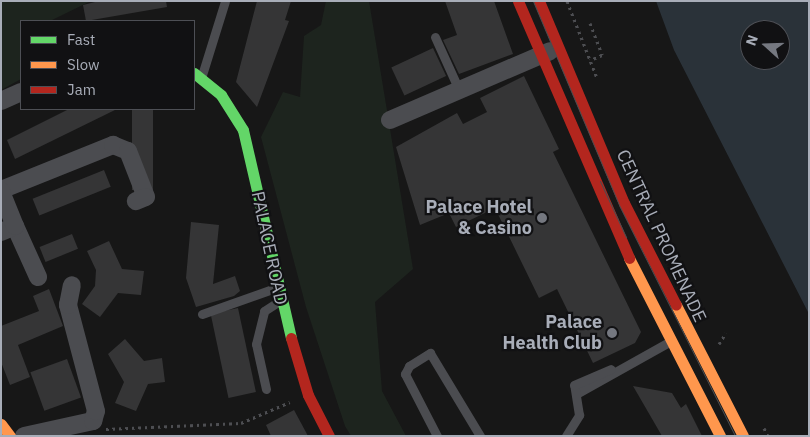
<!DOCTYPE html>
<html>
<head>
<meta charset="utf-8">
<style>
  body { margin:0 }
  #map { position:relative; width:810px; height:437px; overflow:hidden; background:#171717; font-family:"IBM Plex Sans",sans-serif }
  div>[style] { position:absolute }
  .green>* { inset:0; background:#1d241e }
  .water>* { inset:0; background:#2a3239 }
  .building>* { inset:0; background:#353536; transform-origin:0 0 }
  .path>* { height:3px; margin-top:-1.5px; transform-origin:0; background:repeating-linear-gradient(90deg,#4d4e52 0 2.5px,transparent 0 6.5px) }
  .lane>* { height:9px; margin:-4.5px; padding:0 4.5px; transform-origin:4.5px; border-radius:4.5px; background:#4b4c50 }
  .street>* { height:18px; margin:-9px; padding:0 9px; transform-origin:9px; border-radius:9px; background:#4b4c50 }
  .fast>* { height:11px; margin:-5.5px; padding:0 5.5px; transform-origin:5.5px; border-radius:5.5px; background:#63d668 }
  .slow>* { height:11px; margin:-5.5px; padding:0 5.5px; transform-origin:5.5px; border-radius:5.5px; background:#ff974d }
  .jam>* { height:11px; margin:-5.5px; padding:0 5.5px; transform-origin:5.5px; border-radius:5.5px; background:#b3261e }
  .tram>* { height:1px; margin:-0.5px; padding:0 0.5px; transform-origin:0.5px; border-radius:0.5px; background:#4b4c4f }
  .dots>* { width:14px; height:14px; translate:-50% -50%; box-sizing:border-box; border:2px solid #111113; border-radius:50% }
  span { translate:-50% -50%; white-space:nowrap; text-align:center; line-height:1.15; -webkit-text-stroke:4.5px #111113; paint-order:stroke }
  .poi-label { font-size:18px; color:#a8adb8; font-weight:700 }
  .right { translate:-100% -50%; text-align:right }
  .street-label { font-size:18px; color:#a8adb8 }
  .frame { position:absolute; inset:0; border:2px solid #a8adb8; pointer-events:none }
  .legend { position:absolute; left:20px; top:20px; width:175px; height:90px; box-sizing:border-box; background:#111113; border:1px solid #4d4f55; margin:0; padding:6px 9px; list-style:none; font-size:15px; color:#a8adb8 }
  .legend li { display:flex; align-items:center; gap:10px; height:25px }
  .legend b { width:25px; border:1px solid #4d4f55 }
  .north { position:absolute; left:740px; top:20px; width:50px; height:50px; box-sizing:border-box; background:#111113; border:1px solid #4d4f55; border-radius:50%; rotate:290deg; font-size:14px; font-weight:700; line-height:20px; text-align:center; color:#a8adb8 }
  .north::after { content:''; display:block; margin:auto; width:18px; height:22px; background:#757880; clip-path:polygon(50% 0,100% 100%,50% 72%,0 100%) }
</style>
</head>
<body>
<div id="map">
  <div class="green">
    <div style="clip-path:polygon(1px 1px,91px 1px,50px 21px,21px 21px,21px 79px,1px 90px)"></div>
    <div style="clip-path:polygon(326px 1px,369px 1px,413px 269px,375px 302px,382px 391px,406px 436px,351px 436px,345px 426px,306px 307px,261px 137px,283px 92px,300px 97px,304px 36px,321px 25px)"></div>
  </div>
  <div class="water">
    <div style="clip-path:polygon(evenodd,656px 1px,809px 1px,809px 314px,674px 50px,656px 1px,750px 30px,780px 30px,780px 60px,750px 60px,750px 30px)"></div>
  </div>
  <div class="building">
    <div style="clip-path:polygon(99px 1px,166px 1px,167px 7px,86px 21px,83px 5px)"></div>
    <div style="clip-path:polygon(257px 1px,291px 1px,285px 20px,289px 21px,257px 107px,236px 82px)"></div>
    <div style="clip-path:polygon(445px 1px,494px 1px,513px 54px,459px 74px,443px 40px,457px 35px)"></div>
    <div style="left:433px;top:48px;width:31px;height:46px;rotate:65deg"></div>
    <div style="clip-path:polygon(524px 76px,559px 149px,553px 152px,641px 332px,635px 343px,593px 363px,557px 289px,539px 298px,495px 208px,456px 227px,449px 213px,420px 225px,396px 147px,457px 113px,463px 124px,487px 112px,480px 98px)"></div>
    <div style="clip-path:polygon(69px 109px,117px 109px,15px 159px,7px 140px)"></div>
    <div style="left:132px;top:109px;width:21px;height:81px"></div>
    <div style="left:104px;top:170px;width:18px;height:77px;rotate:68deg"></div>
    <div style="clip-path:polygon(191px 222px,219px 225px,213px 284px,235px 276px,240px 291px,234px 296px,196px 307px,186px 278px)"></div>
    <div style="left:72px;top:234px;width:16px;height:35px;rotate:68deg"></div>
    <div style="clip-path:polygon(109px 241px,122px 269px,144px 271px,141px 295px,118px 293px,100px 317px,82px 304px,95px 286px,96px 270px,87px 251px)"></div>
    <div style="clip-path:polygon(49px 289px,63px 326px,18px 345px,30px 377px,10px 385px,1px 362px,1px 326px,39px 311px,33px 296px)"></div>
    <div style="left:238px;top:308px;width:86px;height:28px;rotate:78deg"></div>
    <div style="clip-path:polygon(125px 339px,144px 361px,162px 358px,165px 382px,148px 384px,136px 411px,115px 403px,124px 382px,108px 354px)"></div>
    <div style="left:67px;top:359px;width:41px;height:39px;rotate:70deg"></div>
    <div style="clip-path:polygon(633px 386px,672px 393px,681px 408px,686px 404px,702px 436px,662px 436px)"></div>
    <div style="clip-path:polygon(294px 410px,308px 436px,271px 436px,266px 425px)"></div>
  </div>
  <div class="path">
    <div style="left:567px;top:1px;width:83px;rotate:68.7deg"></div>
    <div style="left:590px;top:23px;width:34px;rotate:69deg"></div>
    <div style="left:602px;top:55px;width:13px;rotate:157deg"></div>
    <div style="left:643px;top:187px;width:17px;rotate:65deg"></div>
    <div style="left:719px;top:344px;width:13px;rotate:-58deg"></div>
    <div style="left:764px;top:428px;width:9px;rotate:63deg"></div>
    <div style="left:106px;top:429px;width:135px;rotate:-2.5deg"></div>
    <div style="left:241px;top:423px;width:53px;rotate:-23.2deg"></div>
  </div>
  <div class="lane">
    <div style="left:435px;top:37px;width:58px;rotate:65.6deg"></div>
    <div style="left:202px;top:75px;width:77px;rotate:-72.7deg"></div>
    <div style="left:202px;top:314px;width:77px;rotate:-19.6deg"></div>
    <div style="left:266px;top:389px;width:46px;rotate:-102.5deg"></div>
    <div style="left:256px;top:344px;width:34px;rotate:-76deg"></div>
    <div style="left:264px;top:311px;width:17px;rotate:-33deg"></div>
    <div style="left:576px;top:394px;width:107px;rotate:-29.2deg"></div>
    <div style="left:437px;top:436px;width:70px;rotate:-117.3deg"></div>
    <div style="left:405px;top:374px;width:9px;rotate:-63deg"></div>
    <div style="left:409px;top:366px;width:25px;rotate:-32deg"></div>
    <div style="left:430px;top:353px;width:97px;rotate:58.9deg"></div>
    <div style="left:566px;top:436px;width:25px;rotate:-58deg"></div>
    <div style="left:579px;top:415px;width:30px;rotate:-99deg"></div>
    <div style="left:574px;top:385px;width:40px;rotate:-23.4deg"></div>
  </div>
  <div class="street">
    <div style="left:1px;top:101px;width:22px;rotate:-24deg"></div>
    <div style="left:390px;top:120px;width:174px;rotate:-23.3deg"></div>
    <div style="left:1px;top:190px;width:121px;rotate:-21.9deg"></div>
    <div style="left:113px;top:145px;width:16px;rotate:22deg"></div>
    <div style="left:128px;top:151px;width:49px;rotate:68.6deg"></div>
    <div style="left:146px;top:197px;width:11px;rotate:158deg"></div>
    <div style="left:15px;top:226px;width:56px;rotate:65.7deg"></div>
    <div style="left:1px;top:232px;width:15px;rotate:-23deg"></div>
    <div style="left:15px;top:226px;width:38px;rotate:-112deg"></div>
    <div style="left:24px;top:436px;width:71px;rotate:-12.3deg"></div>
    <div style="left:93px;top:421px;width:10px;rotate:-73deg"></div>
    <div style="left:96px;top:411px;width:110px;rotate:-104.8deg"></div>
    <div style="left:68px;top:305px;width:20px;rotate:-79deg"></div>
  </div>
  <div class="fast">
    <div style="left:194px;top:73px;width:35px;rotate:39deg"></div>
    <div style="left:221px;top:95px;width:41px;rotate:57.8deg"></div>
    <div style="left:243px;top:130px;width:213px;rotate:77deg"></div>
  </div>
  <div class="slow">
    <div style="left:629px;top:258px;width:200px;rotate:62.9deg"></div>
    <div style="left:676px;top:305px;width:147px;rotate:62.9deg"></div>
    <div style="left:1px;top:424px;width:15px;rotate:53deg"></div>
  </div>
  <div class="jam">
    <div style="left:518px;top:1px;width:280px;rotate:66.6deg"></div>
    <div style="left:539px;top:1px;width:219px;rotate:67.2deg"></div>
    <div style="left:624px;top:203px;width:114px;rotate:63deg"></div>
    <div style="left:291px;top:338px;width:59px;rotate:73.4deg"></div>
    <div style="left:308px;top:395px;width:46px;rotate:62.9deg"></div>
  </div>
  <div class="tram">
    <div style="left:533px;top:1px;width:221px;rotate:67.1deg"></div>
    <div style="left:619px;top:205px;width:258px;rotate:63.3deg"></div>
    <div style="left:600px;top:181px;width:62px;rotate:65.1deg"></div>
  </div>
  <div class="dots">
    <div style="left:542px;top:218px;background:#757880"></div>
    <div style="left:612px;top:333px;background:#757880"></div>
  </div>
  <div class="poi-label">
    <span class="right" style="left:532px;top:218px">Palace Hotel<br>&amp; Casino</span>
    <span class="right" style="left:602px;top:333px">Palace<br>Health Club</span>
  </div>
  <div class="street-label">
    <span style="left:661px;top:236px;rotate:65deg">CENTRAL PROMENADE</span>
    <span style="left:269px;top:248px;rotate:78deg">PALACE ROAD</span>
  </div>
  <div class="frame"></div>
  <ul class="legend">
  <li><b style="height:6px;background:#63d668"></b>Fast</li>
  <li><b style="height:6px;background:#ff974d"></b>Slow</li>
  <li><b style="height:6px;background:#b3261e"></b>Jam</li>
  </ul>
  <div class="north">N</div>
</div>
</body>
</html>
